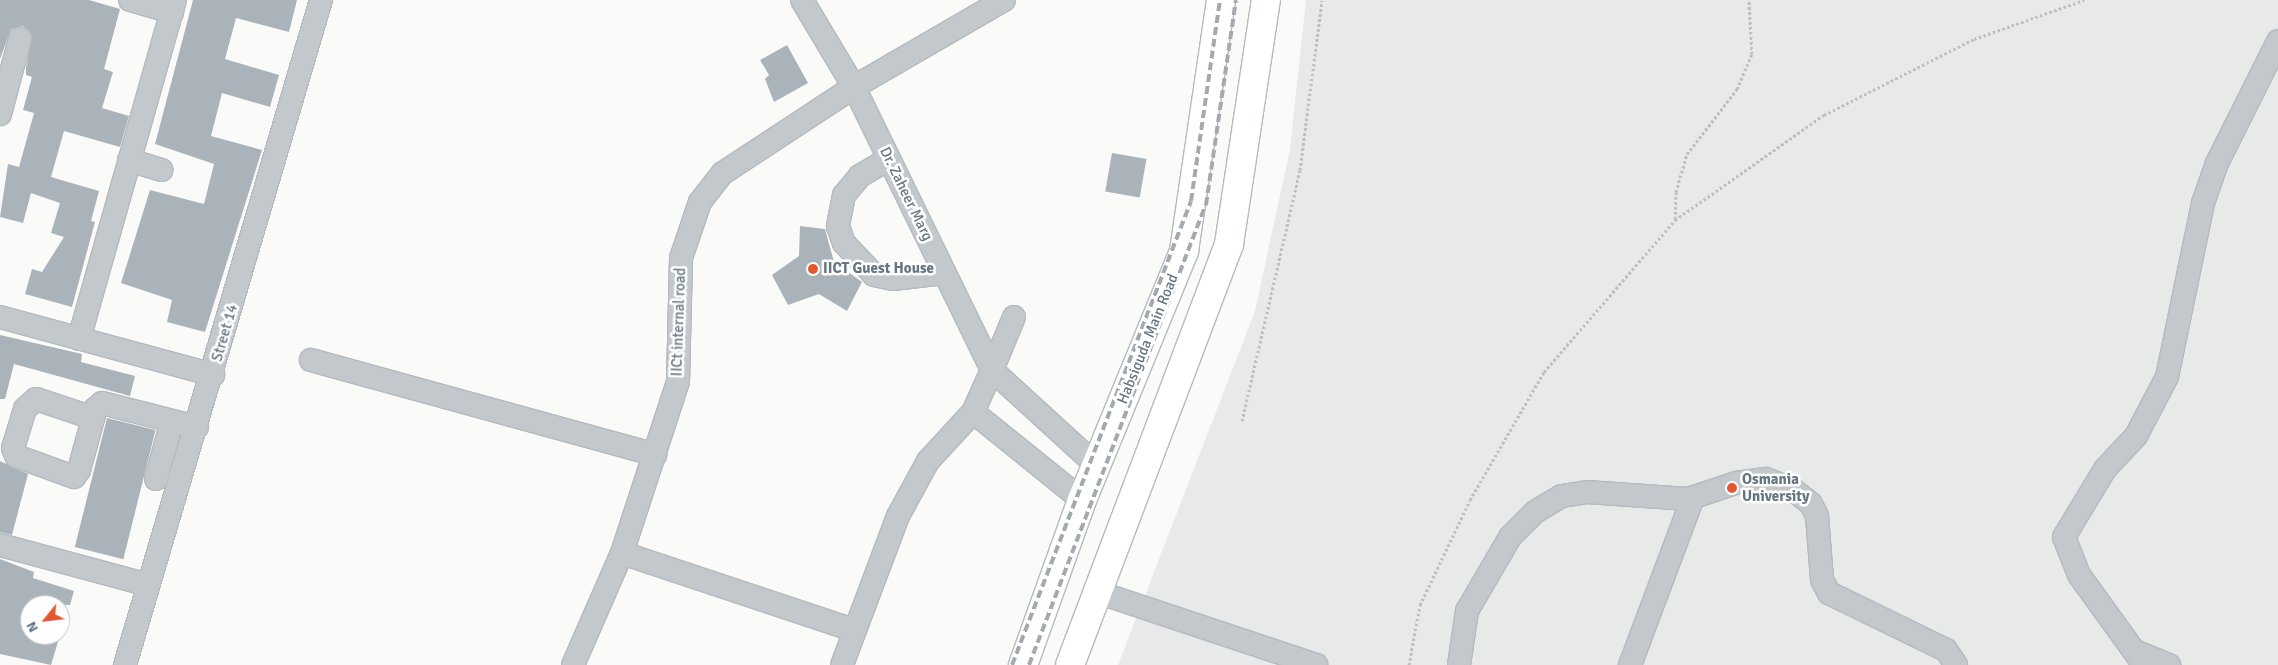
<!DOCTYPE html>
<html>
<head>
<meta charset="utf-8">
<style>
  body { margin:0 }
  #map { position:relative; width:2278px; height:665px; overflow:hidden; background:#fafaf8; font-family:Signika,sans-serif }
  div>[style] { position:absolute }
  .built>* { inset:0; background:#e8e9e9 }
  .building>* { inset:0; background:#aab3b9; transform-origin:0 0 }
  .path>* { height:3px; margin-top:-1.5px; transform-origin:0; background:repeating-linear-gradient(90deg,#bbbfc2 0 2.5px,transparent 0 5px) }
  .roads { filter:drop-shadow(1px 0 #b5babe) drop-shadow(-1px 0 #b5babe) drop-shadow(0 1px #b5babe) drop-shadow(0 -1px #b5babe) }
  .minor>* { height:22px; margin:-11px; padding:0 11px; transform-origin:11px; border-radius:11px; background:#c3c8cc }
  .major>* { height:28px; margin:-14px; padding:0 14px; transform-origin:14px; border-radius:14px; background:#fff }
  .rail>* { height:4px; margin-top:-2px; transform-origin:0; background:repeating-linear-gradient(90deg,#a2aab0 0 8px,transparent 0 12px) }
  .dots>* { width:14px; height:14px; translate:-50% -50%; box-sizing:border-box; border:2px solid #fff; border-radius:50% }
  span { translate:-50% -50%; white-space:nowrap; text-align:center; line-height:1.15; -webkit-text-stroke:5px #fff; paint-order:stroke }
  .street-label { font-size:15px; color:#657683 }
  .poi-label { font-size:15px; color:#657683; font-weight:700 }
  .left { translate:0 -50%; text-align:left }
  .north { position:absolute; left:20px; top:595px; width:50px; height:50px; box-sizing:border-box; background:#fff; border:1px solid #c1c8cd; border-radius:50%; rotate:241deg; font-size:14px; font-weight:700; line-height:20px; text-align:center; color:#657683 }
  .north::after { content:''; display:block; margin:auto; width:18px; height:22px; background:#e4572e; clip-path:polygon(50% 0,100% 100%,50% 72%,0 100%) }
</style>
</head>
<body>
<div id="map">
  <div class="built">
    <div style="clip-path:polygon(1306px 0,2278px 0,2278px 665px,1118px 665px,1255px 311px,1290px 149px)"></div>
  </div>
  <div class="building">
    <div style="clip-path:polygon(0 0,89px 0,120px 9px,104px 69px,113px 72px,102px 108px,129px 116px,120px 147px,64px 131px,51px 177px,99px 191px,91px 221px,95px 222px,72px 307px,25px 294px,32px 269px,42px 272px,64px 237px,51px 233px,60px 203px,31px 193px,23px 223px,0 217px,8px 164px,19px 167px,34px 113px,23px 110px,32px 77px,26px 75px,26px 67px,32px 35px,23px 26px,11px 29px,0 59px)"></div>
    <div style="clip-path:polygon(193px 0,297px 0,289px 32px,236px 18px,225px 59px,279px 75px,270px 107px,222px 93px,211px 136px,262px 150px,205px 332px,167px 322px,172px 300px,121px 283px,150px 190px,204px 204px,214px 164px,155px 144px)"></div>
    <div style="clip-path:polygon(787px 45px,808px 83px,774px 102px,765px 79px,769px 75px,760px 60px)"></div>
    <div style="left:1112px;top:153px;width:35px;height:39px;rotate:10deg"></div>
    <div style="clip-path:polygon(800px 226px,825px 229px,834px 262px,862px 282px,847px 311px,819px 294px,788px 305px,772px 275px,799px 256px)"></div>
    <div style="clip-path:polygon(0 335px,82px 354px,81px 362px,135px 376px,130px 396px,14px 364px,5px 399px,0 399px)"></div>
    <div style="left:107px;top:418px;width:50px;height:133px;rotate:14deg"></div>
    <div style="clip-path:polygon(0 461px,28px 474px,12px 535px,0 532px)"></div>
    <div style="clip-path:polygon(0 559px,34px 572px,33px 578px,74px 591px,70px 605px,30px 605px,30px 635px,60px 635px,51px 665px,0 654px)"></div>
  </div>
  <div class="path">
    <div style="left:1675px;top:219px;width:27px;rotate:-88deg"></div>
    <div style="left:1676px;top:192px;width:40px;rotate:-74deg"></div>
    <div style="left:1687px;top:154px;width:82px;rotate:-52.4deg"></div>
    <div style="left:1737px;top:89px;width:38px;rotate:-67deg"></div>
    <div style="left:1752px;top:54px;width:54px;rotate:-93.2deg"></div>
    <div style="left:1242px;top:421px;width:258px;rotate:-77deg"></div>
    <div style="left:1300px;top:170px;width:171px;rotate:-82.6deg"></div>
    <div style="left:1409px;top:665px;width:61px;rotate:-79.6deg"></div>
    <div style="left:1420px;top:605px;width:116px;rotate:-64.5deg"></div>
    <div style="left:1470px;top:500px;width:148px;rotate:-60deg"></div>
    <div style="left:1544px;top:372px;width:201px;rotate:-49.2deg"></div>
    <div style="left:1675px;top:220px;width:182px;rotate:-35.2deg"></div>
    <div style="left:1824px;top:115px;width:168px;rotate:-26.9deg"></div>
    <div style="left:1974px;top:39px;width:117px;rotate:-19.5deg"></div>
  </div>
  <div class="roads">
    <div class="minor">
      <div style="left:130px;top:0;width:44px;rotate:15.9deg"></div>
      <div style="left:1004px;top:0;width:173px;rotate:149.9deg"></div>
      <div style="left:854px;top:87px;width:315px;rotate:64deg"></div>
      <div style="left:992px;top:370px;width:46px;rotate:114.3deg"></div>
      <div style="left:973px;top:412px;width:140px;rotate:38.9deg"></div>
      <div style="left:0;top:114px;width:78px;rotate:-75.1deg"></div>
      <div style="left:889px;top:159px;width:34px;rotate:150deg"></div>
      <div style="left:860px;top:176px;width:25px;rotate:130deg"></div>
      <div style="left:844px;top:195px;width:32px;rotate:101deg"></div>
      <div style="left:838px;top:226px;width:18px;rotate:71deg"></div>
      <div style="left:844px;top:243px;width:44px;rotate:46.8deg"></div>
      <div style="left:874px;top:275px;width:19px;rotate:12deg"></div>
      <div style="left:893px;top:279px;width:52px;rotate:-6.6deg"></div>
      <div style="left:129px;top:160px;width:34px;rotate:17deg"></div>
      <div style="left:0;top:317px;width:221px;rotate:15.2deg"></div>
      <div style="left:1014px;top:317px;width:57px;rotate:112.5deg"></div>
      <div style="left:992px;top:370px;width:142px;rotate:42.4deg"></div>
      <div style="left:79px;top:339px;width:352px;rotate:-74.2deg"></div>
      <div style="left:311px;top:360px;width:357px;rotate:15.4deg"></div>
      <div style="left:93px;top:418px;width:60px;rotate:-161.6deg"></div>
      <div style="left:36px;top:399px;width:15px;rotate:138deg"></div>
      <div style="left:25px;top:409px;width:41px;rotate:107.1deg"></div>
      <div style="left:13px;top:448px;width:9px;rotate:69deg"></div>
      <div style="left:16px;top:456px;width:62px;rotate:19.9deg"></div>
      <div style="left:74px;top:477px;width:9px;rotate:-54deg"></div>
      <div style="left:79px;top:470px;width:64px;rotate:-74.7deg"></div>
      <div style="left:96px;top:408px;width:8px;rotate:-40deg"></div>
      <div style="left:102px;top:403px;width:98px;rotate:14.2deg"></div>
      <div style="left:156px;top:479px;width:60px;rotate:-74.6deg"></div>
      <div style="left:0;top:545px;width:153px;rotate:15.1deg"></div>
      <div style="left:622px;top:553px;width:244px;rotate:18.4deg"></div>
      <div style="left:1097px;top:592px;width:231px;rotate:18.4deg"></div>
      <div style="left:2137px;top:652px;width:35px;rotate:22deg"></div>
      <div style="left:125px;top:665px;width:693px;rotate:-73.58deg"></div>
      <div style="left:573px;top:665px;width:122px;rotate:-66.4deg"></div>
      <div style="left:622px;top:553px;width:180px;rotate:-71.9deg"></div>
      <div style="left:678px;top:382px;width:124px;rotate:-88.6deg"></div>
      <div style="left:681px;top:258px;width:59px;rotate:-71.3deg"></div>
      <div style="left:700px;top:202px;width:37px;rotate:-52deg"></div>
      <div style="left:723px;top:173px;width:157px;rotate:-33.3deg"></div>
      <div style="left:854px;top:87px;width:101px;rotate:-120.9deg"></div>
      <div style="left:842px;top:665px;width:159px;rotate:-69.4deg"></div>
      <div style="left:898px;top:516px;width:63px;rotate:-61.4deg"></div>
      <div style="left:928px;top:461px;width:67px;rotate:-47.4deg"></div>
      <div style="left:1459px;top:665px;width:55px;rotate:-81.6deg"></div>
      <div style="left:1467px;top:611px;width:86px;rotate:-59.8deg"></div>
      <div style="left:1510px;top:537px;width:35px;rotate:-45deg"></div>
      <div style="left:1535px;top:512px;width:31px;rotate:-31deg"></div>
      <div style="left:1562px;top:496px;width:25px;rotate:-9deg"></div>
      <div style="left:1587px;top:492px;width:101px;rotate:4deg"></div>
      <div style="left:1688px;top:499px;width:51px;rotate:-18.4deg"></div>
      <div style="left:1736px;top:483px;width:30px;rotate:-8deg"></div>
      <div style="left:1766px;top:479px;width:28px;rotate:21deg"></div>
      <div style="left:1792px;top:489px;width:24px;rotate:38deg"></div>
      <div style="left:1811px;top:504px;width:13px;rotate:63deg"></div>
      <div style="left:1817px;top:516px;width:64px;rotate:85.5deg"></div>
      <div style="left:1822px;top:580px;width:15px;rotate:62deg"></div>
      <div style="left:1829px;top:593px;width:130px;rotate:26deg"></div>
      <div style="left:1946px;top:650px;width:18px;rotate:56deg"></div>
      <div style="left:1630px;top:665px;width:179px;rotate:-69.4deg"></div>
      <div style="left:2144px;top:665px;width:111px;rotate:-125.8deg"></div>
      <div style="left:2079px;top:575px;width:41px;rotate:-111.5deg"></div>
      <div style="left:2064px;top:537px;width:79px;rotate:-58.9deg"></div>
      <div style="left:2105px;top:469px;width:45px;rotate:-46.8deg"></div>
      <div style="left:2136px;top:436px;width:67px;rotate:-62.3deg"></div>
      <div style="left:2167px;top:377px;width:178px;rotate:-78.3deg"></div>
      <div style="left:2203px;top:203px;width:42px;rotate:-70.7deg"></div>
      <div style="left:2217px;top:163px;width:136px;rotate:-63.4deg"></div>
    </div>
    <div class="major">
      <div style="left:1023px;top:665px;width:175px;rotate:-70.3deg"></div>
      <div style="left:1082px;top:500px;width:269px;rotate:-67.7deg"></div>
      <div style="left:1184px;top:251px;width:254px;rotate:-81.6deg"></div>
      <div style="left:1070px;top:665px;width:450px;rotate:-69.3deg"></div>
      <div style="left:1229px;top:244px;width:247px;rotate:-81.4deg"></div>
    </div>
  </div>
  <div class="rail">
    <div style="left:1012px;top:665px;width:497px;rotate:-68.9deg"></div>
    <div style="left:1191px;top:201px;width:203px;rotate:-81.8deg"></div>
    <div style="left:1029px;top:665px;width:493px;rotate:-69deg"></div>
    <div style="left:1206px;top:205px;width:207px;rotate:-81.7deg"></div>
  </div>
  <div class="dots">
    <div style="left:813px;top:269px;background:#e4572e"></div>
    <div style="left:1732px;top:488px;background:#e4572e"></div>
  </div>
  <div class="street-label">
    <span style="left:906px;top:194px;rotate:64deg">Dr. Zaheer Marg</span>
    <span style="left:679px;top:322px;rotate:-88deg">IICt internal road</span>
    <span style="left:225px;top:333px;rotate:-74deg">Street 14</span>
    <span style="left:1148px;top:339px;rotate:-68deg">Habsiguda Main Road</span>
  </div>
  <div class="poi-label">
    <span class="left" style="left:823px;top:269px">IICT Guest House</span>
    <span class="left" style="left:1742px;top:488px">Osmania<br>University</span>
  </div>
  <div class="north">N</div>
</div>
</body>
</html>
